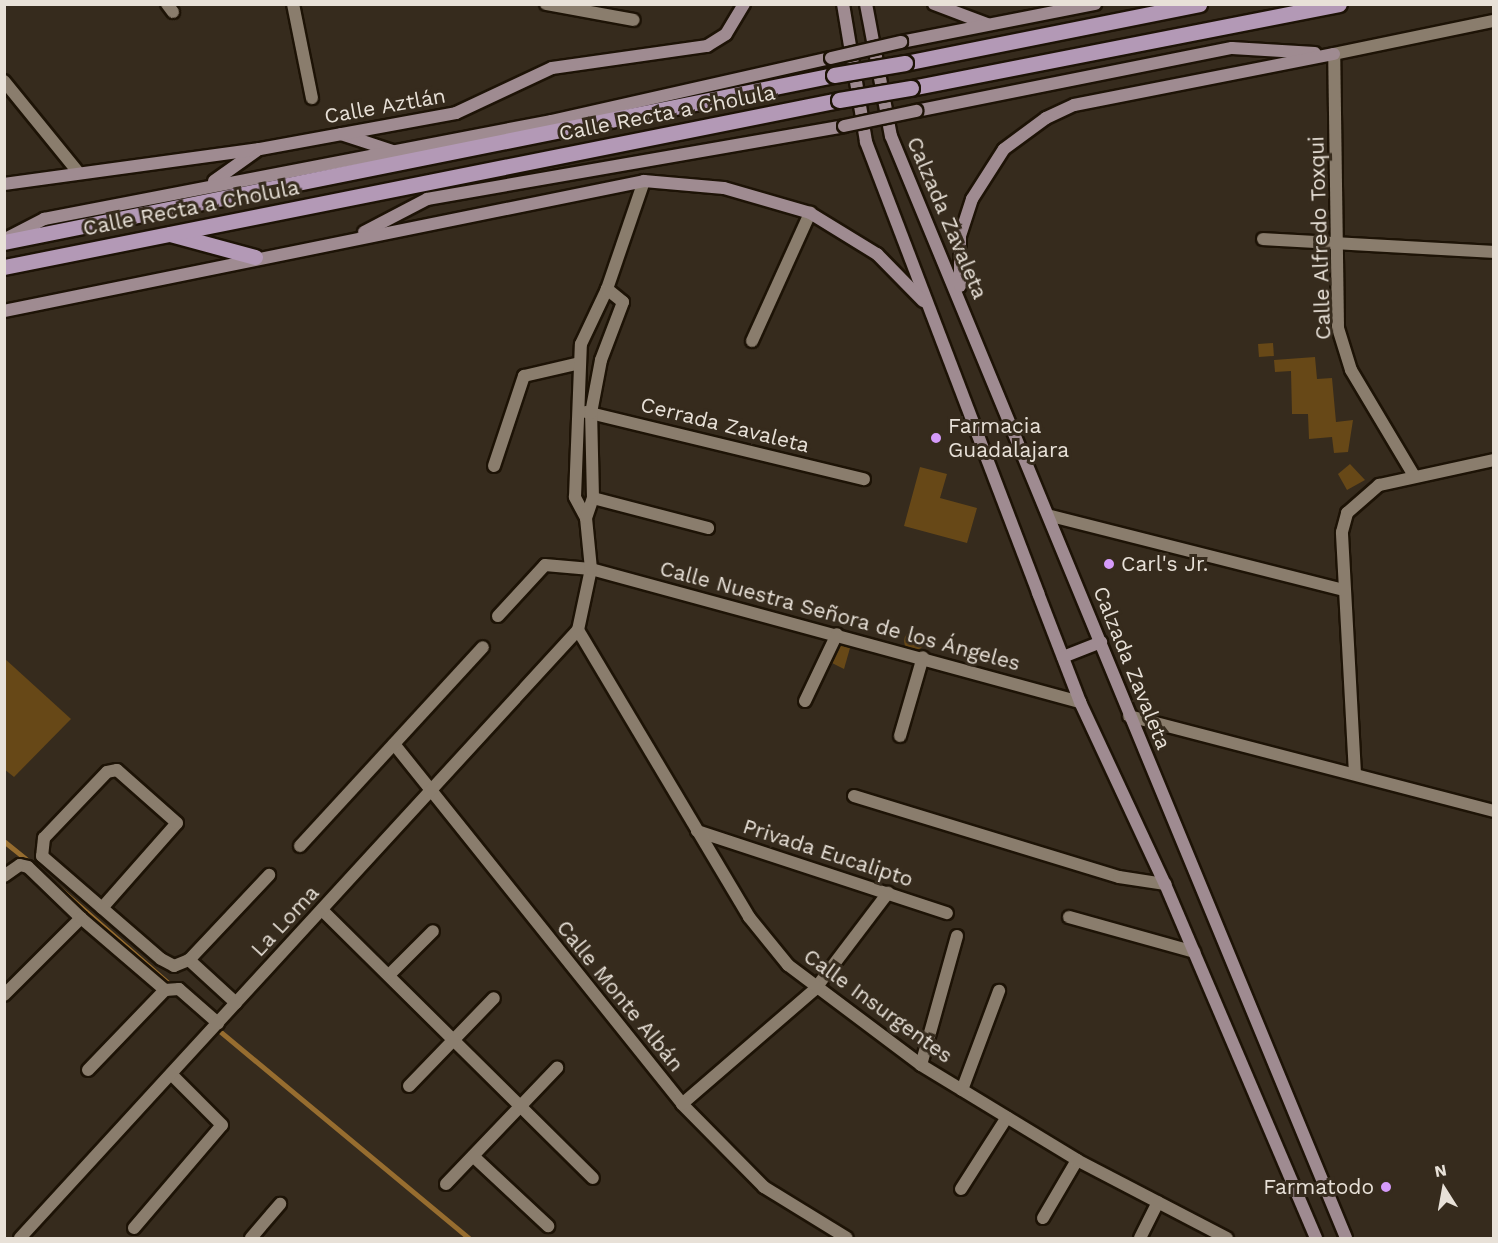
<!DOCTYPE html>
<html>
<head>
<meta charset="utf-8">
<style>
  body { margin:0 }
  #map { position:relative; width:1498px; height:1243px; overflow:hidden; background:#362b1d; font-family:"Work Sans",sans-serif }
  div>[style] { position:absolute }
  .stream>* { height:4.5px; margin:-2.25px; padding:0 2.25px; transform-origin:2.25px; border-radius:2.25px; background:#976d2f }
  .building>* { inset:0; background:#674817; transform-origin:0 0 }
  .round { border-radius:50% }
  .roads { filter:drop-shadow(2px 0 #1d1306) drop-shadow(-2px 0 #1d1306) drop-shadow(0 2px #1d1306) drop-shadow(0 -2px #1d1306) }
  .minor>* { height:12px; margin:-6px; padding:0 6px; transform-origin:6px; border-radius:6px; background:#8a7d6d }
  .tertiary>* { height:12px; margin:-6px; padding:0 6px; transform-origin:6px; border-radius:6px; background:#8a7d6d }
  .secondary>* { height:12px; margin:-6px; padding:0 6px; transform-origin:6px; border-radius:6px; background:#9f8b91 }
  .primary>* { height:15px; margin:-7.5px; padding:0 7.5px; transform-origin:7.5px; border-radius:7.5px; background:#b399b6 }
  .bridges { filter:drop-shadow(2px 0 #1d1306) drop-shadow(-2px 0 #1d1306) drop-shadow(0 2px #1d1306) drop-shadow(0 -2px #1d1306) }
  .secondary-bridge>* { height:12px; margin:-6px; padding:0 6px; transform-origin:6px; border-radius:6px; background:#9f8b91 }
  .primary-bridge>* { height:15px; margin:-7.5px; padding:0 7.5px; transform-origin:7.5px; border-radius:7.5px; background:#b399b6 }
  .dots>* { width:16px; height:16px; translate:-50% -50%; box-sizing:border-box; border:3px solid #362b1d; border-radius:50% }
  span { translate:-50% -50%; white-space:nowrap; text-align:center; line-height:1.15; -webkit-text-stroke:6px #362b1d; paint-order:stroke }
  .street-label { font-size:21px; color:#e8e1d8 }
  .poi-label { font-size:21px; color:#e8e1d8 }
  .left { translate:0 -50%; text-align:left }
  .right { translate:-100% -50%; text-align:right }
  .frame { position:absolute; inset:0; border:6px solid #e8e1d8; pointer-events:none }
  .north { position:absolute; left:1414px; top:1159px; width:60px; height:60px; -webkit-text-stroke:4px #362b1d; paint-order:stroke; rotate:349deg; font-size:16px; font-weight:700; line-height:24px; text-align:center; color:#e8e1d8 }
  .north::after { content:''; display:block; margin:auto; width:21px; height:27px; background:#e8e1d8; clip-path:polygon(50% 0,100% 100%,50% 72%,0 100%) }
</style>
</head>
<body>
<div id="map">
  <div class="stream">
    <div style="left:4px;top:841px;width:36px;rotate:39deg"></div>
    <div style="left:50px;top:880px;width:162px;rotate:41deg"></div>
    <div style="left:215px;top:1027px;width:330px;rotate:39.7deg"></div>
  </div>
  <div class="building">
    <div style="left:1273px;top:343px;width:13px;height:15px;rotate:86deg"></div>
    <div style="clip-path:polygon(1315px 357px,1317px 379px,1332px 378px,1336px 422px,1353px 420px,1348px 452px,1334px 453px,1332px 437px,1309px 439px,1308px 414px,1292px 414px,1291px 371px,1275px 372px,1274px 360px)"></div>
    <div style="clip-path:polygon(1350px 464px,1365px 480px,1347px 490px,1338px 474px)"></div>
    <div style="clip-path:polygon(920px 467px,947px 474px,940px 498px,977px 508px,967px 543px,904px 526px)"></div>
    <div class="round" style="left:904px;top:631px;width:20px;height:20px"></div>
    <div style="clip-path:polygon(841px 645px,850px 648px,844px 669px,832px 663px)"></div>
    <div style="clip-path:polygon(4px 658px,71px 719px,14px 777px,4px 769px)"></div>
  </div>
  <div class="roads">
    <div class="minor">
      <div style="left:167px;top:4px;width:10px;rotate:53deg"></div>
      <div style="left:293px;top:4px;width:96px;rotate:78.6deg"></div>
      <div style="left:546px;top:4px;width:89px;rotate:10.3deg"></div>
      <div style="left:4px;top:81px;width:117px;rotate:50.9deg"></div>
      <div style="left:1263px;top:239px;width:231px;rotate:3.2deg"></div>
      <div style="left:752px;top:341px;width:141px;rotate:-65.6deg"></div>
      <div style="left:586px;top:412px;width:286px;rotate:13.6deg"></div>
      <div style="left:494px;top:466px;width:95px;rotate:-71.6deg"></div>
      <div style="left:524px;top:376px;width:57px;rotate:-13.1deg"></div>
      <div style="left:1413px;top:474px;width:121px;rotate:-120.8deg"></div>
      <div style="left:1351px;top:370px;width:44px;rotate:-107.2deg"></div>
      <div style="left:1338px;top:328px;width:274px;rotate:-90.8deg"></div>
      <div style="left:1334px;top:54px;width:163px;rotate:-11.7deg"></div>
      <div style="left:593px;top:498px;width:119px;rotate:14.6deg"></div>
      <div style="left:1051px;top:516px;width:302px;rotate:14.2deg"></div>
      <div style="left:586px;top:518px;width:24px;rotate:-118deg"></div>
      <div style="left:575px;top:497px;width:153px;rotate:-87.8deg"></div>
      <div style="left:581px;top:344px;width:61px;rotate:-64.7deg"></div>
      <div style="left:607px;top:289px;width:114px;rotate:-71.1deg"></div>
      <div style="left:498px;top:616px;width:69px;rotate:-47.3deg"></div>
      <div style="left:545px;top:565px;width:46px;rotate:5deg"></div>
      <div style="left:591px;top:569px;width:507px;rotate:15.22deg"></div>
      <div style="left:578px;top:630px;width:62px;rotate:-78deg"></div>
      <div style="left:591px;top:569px;width:51px;rotate:-95.6deg"></div>
      <div style="left:586px;top:518px;width:21px;rotate:-71deg"></div>
      <div style="left:593px;top:498px;width:85px;rotate:-91.3deg"></div>
      <div style="left:591px;top:413px;width:54px;rotate:-79.3deg"></div>
      <div style="left:601px;top:360px;width:62px;rotate:-69.2deg"></div>
      <div style="left:623px;top:302px;width:21px;rotate:-141deg"></div>
      <div style="left:805px;top:701px;width:74px;rotate:-64.5deg"></div>
      <div style="left:1129px;top:716px;width:377px;rotate:14.6deg"></div>
      <div style="left:900px;top:736px;width:82px;rotate:-73.8deg"></div>
      <div style="left:394px;top:744px;width:461px;rotate:51.3deg"></div>
      <div style="left:682px;top:1104px;width:117px;rotate:45.3deg"></div>
      <div style="left:764px;top:1187px;width:97px;rotate:31.6deg"></div>
      <div style="left:1355px;top:774px;width:242px;rotate:-93.1deg"></div>
      <div style="left:1342px;top:532px;width:20px;rotate:-75deg"></div>
      <div style="left:1347px;top:513px;width:43px;rotate:-41.2deg"></div>
      <div style="left:1379px;top:485px;width:118px;rotate:-12.3deg"></div>
      <div style="left:854px;top:796px;width:277px;rotate:17deg"></div>
      <div style="left:1119px;top:877px;width:47px;rotate:8.7deg"></div>
      <div style="left:697px;top:831px;width:263px;rotate:18.2deg"></div>
      <div style="left:300px;top:846px;width:270px;rotate:-47.4deg"></div>
      <div style="left:4px;top:876px;width:19px;rotate:-35deg"></div>
      <div style="left:20px;top:865px;width:8px;rotate:14deg"></div>
      <div style="left:28px;top:867px;width:74px;rotate:43.9deg"></div>
      <div style="left:102px;top:908px;width:113px;rotate:-48.6deg"></div>
      <div style="left:177px;top:823px;width:80px;rotate:-138.5deg"></div>
      <div style="left:117px;top:770px;width:10px;rotate:169deg"></div>
      <div style="left:107px;top:772px;width:91px;rotate:133.7deg"></div>
      <div style="left:44px;top:838px;width:18px;rotate:96deg"></div>
      <div style="left:42px;top:856px;width:157px;rotate:40.9deg"></div>
      <div style="left:161px;top:959px;width:15px;rotate:28deg"></div>
      <div style="left:174px;top:966px;width:16px;rotate:-22deg"></div>
      <div style="left:322px;top:910px;width:381px;rotate:44.7deg"></div>
      <div style="left:1069px;top:917px;width:130px;rotate:15.6deg"></div>
      <div style="left:389px;top:975px;width:62px;rotate:-45deg"></div>
      <div style="left:4px;top:995px;width:109px;rotate:-45deg"></div>
      <div style="left:81px;top:918px;width:111px;rotate:40.6deg"></div>
      <div style="left:236px;top:1003px;width:64px;rotate:-137.5deg"></div>
      <div style="left:189px;top:960px;width:117px;rotate:-46.7deg"></div>
      <div style="left:921px;top:1065px;width:134px;rotate:-74.4deg"></div>
      <div style="left:88px;top:1070px;width:111px;rotate:-46.1deg"></div>
      <div style="left:165px;top:990px;width:14px;rotate:-4deg"></div>
      <div style="left:179px;top:989px;width:52px;rotate:41.1deg"></div>
      <div style="left:409px;top:1086px;width:122px;rotate:-46deg"></div>
      <div style="left:962px;top:1090px;width:106px;rotate:-69.5deg"></div>
      <div style="left:682px;top:1104px;width:176px;rotate:-40.8deg"></div>
      <div style="left:815px;top:989px;width:121px;rotate:-52.8deg"></div>
      <div style="left:473px;top:1156px;width:103px;rotate:43deg"></div>
      <div style="left:446px;top:1184px;width:161px;rotate:-46.3deg"></div>
      <div style="left:961px;top:1189px;width:85px;rotate:-57.4deg"></div>
      <div style="left:1043px;top:1218px;width:67px;rotate:-59.6deg"></div>
      <div style="left:134px;top:1228px;width:135px;rotate:-49.5deg"></div>
      <div style="left:222px;top:1125px;width:72px;rotate:-135deg"></div>
      <div style="left:251px;top:1238px;width:45px;rotate:-49.5deg"></div>
      <div style="left:1140px;top:1238px;width:40px;rotate:-63.4deg"></div>
    </div>
    <div class="tertiary">
      <div style="left:20px;top:1238px;width:825px;rotate:-47.46deg"></div>
      <div style="left:578px;top:630px;width:334px;rotate:59.2deg"></div>
      <div style="left:749px;top:917px;width:62px;rotate:50.9deg"></div>
      <div style="left:788px;top:965px;width:166px;rotate:36.9deg"></div>
      <div style="left:921px;top:1065px;width:183px;rotate:31.3deg"></div>
      <div style="left:1077px;top:1160px;width:169px;rotate:27.5deg"></div>
    </div>
    <div class="secondary">
      <div style="left:843px;top:4px;width:140px;rotate:80.5deg"></div>
      <div style="left:866px;top:142px;width:483px;rotate:69.1deg"></div>
      <div style="left:1038px;top:593px;width:117px;rotate:68.9deg"></div>
      <div style="left:1080px;top:702px;width:201px;rotate:65deg"></div>
      <div style="left:1165px;top:884px;width:385px;rotate:66.9deg"></div>
      <div style="left:866px;top:4px;width:134px;rotate:79.3deg"></div>
      <div style="left:891px;top:136px;width:1192px;rotate:67.56deg"></div>
      <div style="left:934px;top:4px;width:57px;rotate:20.7deg"></div>
      <div style="left:901px;top:42px;width:198px;rotate:-11.1deg"></div>
      <div style="left:916px;top:111px;width:322px;rotate:-11.3deg"></div>
      <div style="left:1232px;top:48px;width:83px;rotate:3.4deg"></div>
      <div style="left:341px;top:134px;width:55px;rotate:18.1deg"></div>
      <div style="left:214px;top:181px;width:55px;rotate:-35.4deg"></div>
      <div style="left:4px;top:184px;width:258px;rotate:-7.8deg"></div>
      <div style="left:260px;top:149px;width:199px;rotate:-10.4deg"></div>
      <div style="left:456px;top:113px;width:106px;rotate:-25.1deg"></div>
      <div style="left:552px;top:68px;width:157px;rotate:-8.1deg"></div>
      <div style="left:707px;top:46px;width:22px;rotate:-32deg"></div>
      <div style="left:726px;top:34px;width:35px;rotate:-59deg"></div>
      <div style="left:364px;top:232px;width:71px;rotate:-27.6deg"></div>
      <div style="left:427px;top:199px;width:423px;rotate:-9.9deg"></div>
      <div style="left:7px;top:238px;width:42px;rotate:-27.2deg"></div>
      <div style="left:44px;top:219px;width:516px;rotate:-10.94deg"></div>
      <div style="left:551px;top:121px;width:287px;rotate:-12.7deg"></div>
      <div style="left:960px;top:286px;width:50px;rotate:-90deg"></div>
      <div style="left:960px;top:236px;width:39px;rotate:-72deg"></div>
      <div style="left:972px;top:199px;width:59px;rotate:-57.4deg"></div>
      <div style="left:1004px;top:149px;width:52px;rotate:-36.4deg"></div>
      <div style="left:1046px;top:118px;width:31px;rotate:-25deg"></div>
      <div style="left:1074px;top:105px;width:265px;rotate:-11.1deg"></div>
      <div style="left:4px;top:311px;width:653px;rotate:-11.48deg"></div>
      <div style="left:644px;top:181px;width:80px;rotate:5deg"></div>
      <div style="left:724px;top:188px;width:90px;rotate:16.2deg"></div>
      <div style="left:810px;top:213px;width:79px;rotate:31.5deg"></div>
      <div style="left:877px;top:254px;width:66px;rotate:45.6deg"></div>
      <div style="left:1063px;top:657px;width:41px;rotate:-21.5deg"></div>
    </div>
    <div class="primary">
      <div style="left:905px;top:63px;width:300px;rotate:-11.3deg"></div>
      <div style="left:911px;top:88px;width:436px;rotate:-11.1deg"></div>
      <div style="left:170px;top:234px;width:88px;rotate:15.1deg"></div>
      <div style="left:4px;top:242px;width:847px;rotate:-11.38deg"></div>
      <div style="left:4px;top:267px;width:852px;rotate:-11.31deg"></div>
    </div>
  </div>
  <div class="bridges">
    <div class="secondary-bridge">
      <div style="left:831px;top:58px;width:72px;rotate:-12.9deg"></div>
      <div style="left:844px;top:126px;width:74px;rotate:-11.8deg"></div>
    </div>
    <div class="primary-bridge">
      <div style="left:834px;top:75px;width:72px;rotate:-9.6deg"></div>
      <div style="left:839px;top:100px;width:73px;rotate:-9.5deg"></div>
    </div>
  </div>
  <div class="dots">
    <div style="left:936px;top:438px;background:#d69bfa"></div>
    <div style="left:1109px;top:564px;background:#d69bfa"></div>
    <div style="left:1386px;top:1187px;background:#d69bfa"></div>
  </div>
  <div class="street-label">
    <span style="left:385px;top:106px;rotate:-10deg">Calle Aztlán</span>
    <span style="left:667px;top:113px;rotate:-11deg">Calle Recta a Cholula</span>
    <span style="left:191px;top:208px;rotate:-11deg">Calle Recta a Cholula</span>
    <span style="left:947px;top:218px;rotate:67deg">Calzada Zavaleta</span>
    <span style="left:1320px;top:238px;rotate:-92deg">Calle Alfredo Toxqui</span>
    <span style="left:725px;top:425px;rotate:14deg">Cerrada Zavaleta</span>
    <span style="left:840px;top:616px;rotate:15deg">Calle Nuestra Señora de los Ángeles</span>
    <span style="left:1132px;top:668px;rotate:68deg">Calzada Zavaleta</span>
    <span style="left:828px;top:853px;rotate:18deg">Privada Eucalipto</span>
    <span style="left:285px;top:921px;rotate:-47deg">La Loma</span>
    <span style="left:620px;top:996px;rotate:51deg">Calle Monte Albán</span>
    <span style="left:878px;top:1006px;rotate:36deg">Calle Insurgentes</span>
  </div>
  <div class="poi-label">
    <span class="left" style="left:948px;top:438px">Farmacia<br>Guadalajara</span>
    <span class="left" style="left:1121px;top:564px">Carl's Jr.</span>
    <span class="right" style="left:1374px;top:1187px">Farmatodo</span>
  </div>
  <div class="frame"></div>
  <div class="north">N</div>
</div>
</body>
</html>
